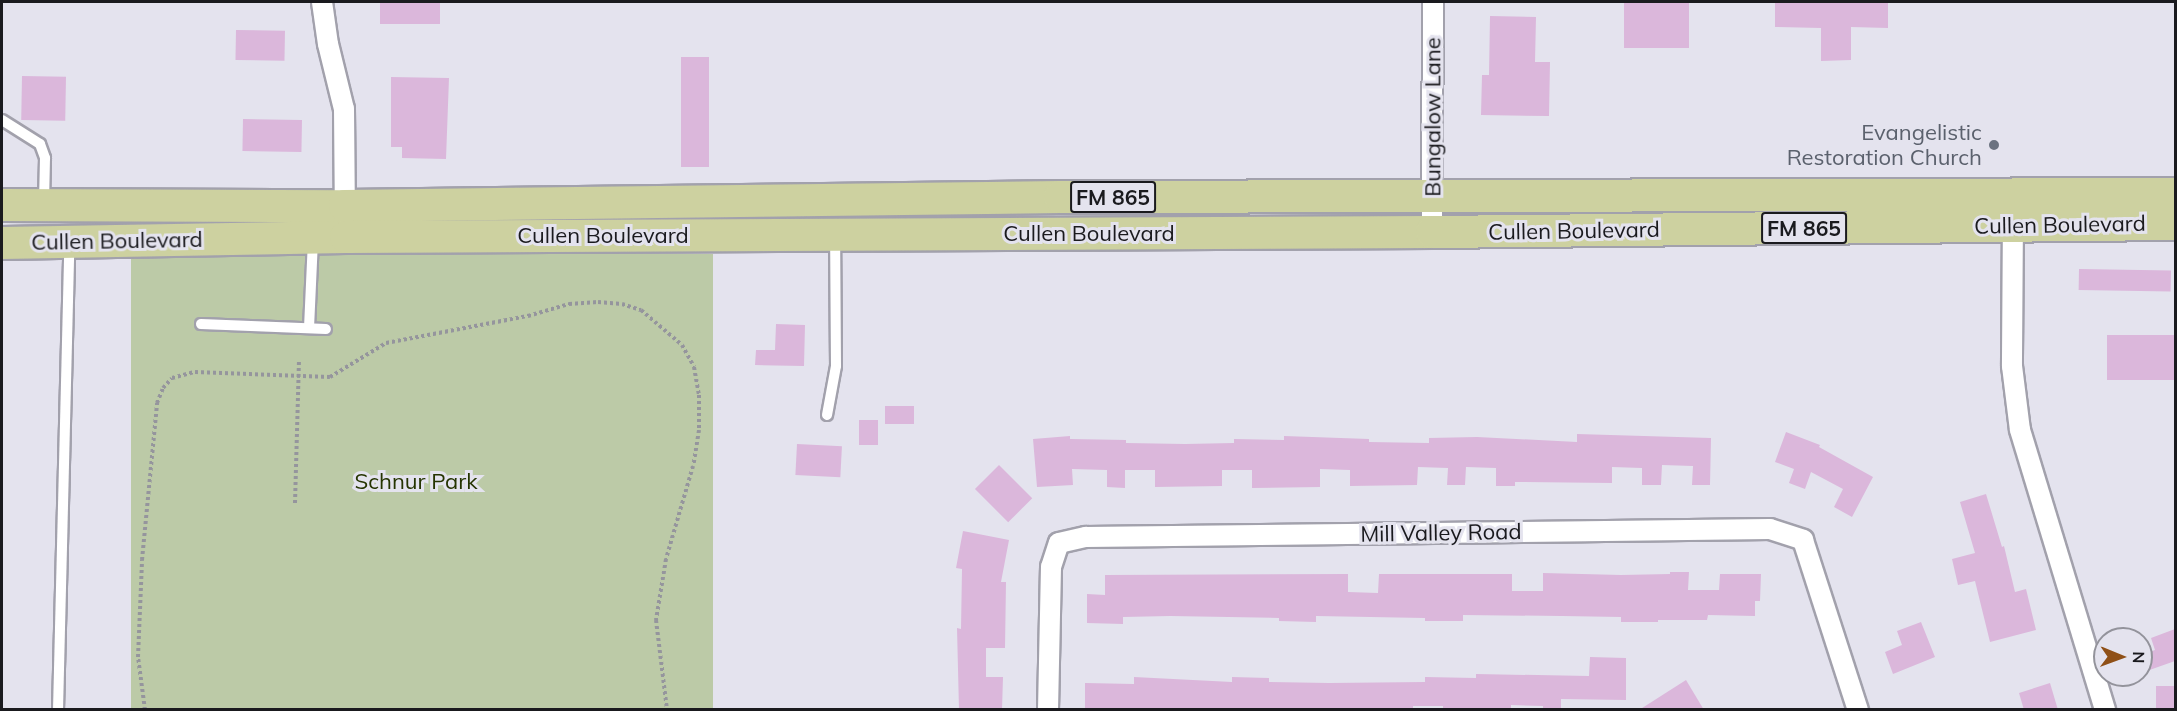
<!DOCTYPE html>
<html>
<head>
<meta charset="utf-8">
<style>
  body { margin:0 }
  #map { position:relative; width:2177px; height:711px; overflow:hidden; background:#e4e3ee; font-family:Mulish,sans-serif }
  div>[style] { position:absolute }
  .green>* { inset:0; background:#bccaa7; transform-origin:0 0 }
  .building>* { inset:0; background:#dbb7db; transform-origin:0 0 }
  .path>* { height:4px; margin-top:-2px; transform-origin:0; background:repeating-linear-gradient(90deg,#95959d 0 3px,transparent 0 6px) }
  .roads { filter:drop-shadow(2px 0 #a2a1ac) drop-shadow(-2px 0 #a2a1ac) drop-shadow(0 2px #a2a1ac) drop-shadow(0 -2px #a2a1ac) }
  .lane>* { height:10px; margin:-5px; padding:0 5px; transform-origin:5px; border-radius:5px; background:#fff }
  .street>* { height:20px; margin:-10px; padding:0 10px; transform-origin:10px; border-radius:10px; background:#fff }
  .primary>* { height:32px; margin:-16px; padding:0 16px; transform-origin:16px; border-radius:16px; background:#cdd1a0 }
  .dots>* { width:16px; height:16px; translate:-50% -50%; box-sizing:border-box; border:3px solid #e4e3ee; border-radius:50% }
  span { translate:-50% -50%; white-space:nowrap; text-align:center; line-height:1.15; -webkit-text-stroke:6px #e4e3ee; paint-order:stroke }
  .shield-label span { padding:2px 4px; background:#e4e3ee; border:2px solid; border-radius:4px; -webkit-text-stroke-width:0 }
  .shield-label { font-size:21px; color:#1a1a1e; font-weight:700 }
  .street-label { font-size:22px; color:#1a1a1e }
  .worship-label { font-size:22px; color:#5b616d }
  .right { translate:-100% -50%; text-align:right }
  .park-label { font-size:22px; color:#253401 }
  .frame { position:absolute; inset:0; border:3px solid #1a1a1e; pointer-events:none }
  .north { position:absolute; left:2093px; top:627px; width:60px; height:60px; box-sizing:border-box; background:#e4e3ee; border:2px solid #93939b; border-radius:50%; rotate:91deg; font-size:16px; font-weight:700; line-height:24px; text-align:center; color:#1a1a1e }
  .north::after { content:''; display:block; margin:auto; width:21px; height:27px; background:#8f5017; clip-path:polygon(50% 0,100% 100%,50% 72%,0 100%) }
</style>
</head>
<body>
<div id="map">
  <div class="green">
    <div style="left:131px;top:254px;width:582px;height:456px"></div>
  </div>
  <div class="building">
    <div style="left:380px;top:2px;width:60px;height:22px"></div>
    <div style="left:1624px;top:2px;width:65px;height:46px"></div>
    <div style="clip-path:polygon(1775px 2px,1888px 2px,1888px 28px,1851px 27px,1851px 60px,1821px 61px,1821px 28px,1775px 27px)"></div>
    <div style="clip-path:polygon(1490px 16px,1536px 17px,1535px 62px,1550px 62px,1549px 116px,1481px 115px,1482px 75px,1489px 75px)"></div>
    <div style="left:236px;top:30px;width:49px;height:30px;rotate:1deg"></div>
    <div style="left:681px;top:57px;width:28px;height:110px"></div>
    <div style="left:22px;top:76px;width:44px;height:44px;rotate:1deg"></div>
    <div style="clip-path:polygon(391px 77px,449px 78px,446px 159px,402px 158px,402px 147px,391px 147px)"></div>
    <div style="left:243px;top:119px;width:59px;height:32px;rotate:1deg"></div>
    <div style="left:2079px;top:269px;width:92px;height:21px;rotate:1deg"></div>
    <div style="clip-path:polygon(776px 324px,805px 325px,804px 366px,755px 365px,756px 350px,775px 350px)"></div>
    <div style="left:2107px;top:335px;width:68px;height:45px"></div>
    <div style="left:885px;top:406px;width:29px;height:18px"></div>
    <div style="left:859px;top:420px;width:19px;height:25px"></div>
    <div style="clip-path:polygon(1786px 432px,1820px 445px,1819px 447px,1873px 477px,1852px 517px,1834px 507px,1843px 489px,1811px 472px,1805px 489px,1789px 483px,1794px 469px,1775px 462px)"></div>
    <div style="clip-path:polygon(1577px 434px,1711px 438px,1710px 485px,1692px 485px,1693px 466px,1662px 465px,1661px 485px,1642px 485px,1642px 468px,1612px 467px,1612px 483px,1515px 482px,1515px 486px,1496px 486px,1496px 468px,1466px 467px,1465px 485px,1447px 485px,1448px 468px,1418px 467px,1417px 485px,1350px 486px,1350px 470px,1320px 469px,1320px 487px,1252px 488px,1252px 470px,1222px 470px,1222px 486px,1155px 487px,1155px 470px,1125px 470px,1125px 488px,1107px 487px,1107px 470px,1072px 469px,1073px 485px,1037px 487px,1033px 439px,1070px 436px,1070px 439px,1126px 440px,1126px 443px,1185px 444px,1234px 443px,1234px 439px,1284px 440px,1284px 436px,1369px 439px,1369px 442px,1429px 443px,1429px 438px,1477px 437px,1577px 442px)"></div>
    <div style="left:797px;top:444px;width:45px;height:31px;rotate:3deg"></div>
    <div style="left:999px;top:465px;width:47px;height:34px;rotate:45deg"></div>
    <div style="clip-path:polygon(1986px 494px,2002px 547px,2004px 546px,2015px 592px,2026px 589px,2036px 630px,1990px 642px,1975px 581px,1958px 585px,1952px 559px,1975px 553px,1960px 502px)"></div>
    <div style="clip-path:polygon(963px 531px,1009px 540px,1001px 582px,1006px 582px,1005px 648px,986px 648px,986px 677px,1003px 677px,1002px 710px,959px 710px,957px 628px,961px 629px,962px 569px,956px 568px)"></div>
    <div style="clip-path:polygon(1670px 572px,1689px 572px,1688px 590px,1719px 590px,1720px 574px,1761px 574px,1760px 601px,1755px 601px,1755px 616px,1708px 615px,1707px 620px,1658px 620px,1658px 622px,1621px 622px,1621px 617px,1562px 616px,1463px 615px,1463px 621px,1425px 621px,1425px 618px,1316px 616px,1316px 622px,1279px 621px,1279px 618px,1170px 616px,1123px 617px,1123px 624px,1087px 623px,1087px 594px,1105px 595px,1105px 575px,1348px 574px,1348px 592px,1378px 593px,1379px 574px,1512px 574px,1512px 591px,1543px 591px,1543px 573px,1621px 575px,1670px 574px)"></div>
    <div style="clip-path:polygon(1921px 622px,1935px 657px,1893px 674px,1885px 652px,1902px 645px,1897px 631px)"></div>
    <div style="clip-path:polygon(2175px 629px,2175px 661px,2141px 673px,2141px 655px,2155px 650px,2151px 638px)"></div>
    <div style="clip-path:polygon(1590px 657px,1626px 658px,1626px 700px,1561px 699px,1561px 710px,1543px 710px,1543px 706px,1511px 705px,1511px 710px,1443px 710px,1443px 706px,1413px 706px,1413px 710px,1085px 710px,1085px 683px,1134px 684px,1134px 677px,1232px 682px,1232px 677px,1269px 678px,1269px 682px,1329px 683px,1425px 682px,1425px 677px,1476px 678px,1476px 674px,1589px 676px)"></div>
    <div style="clip-path:polygon(1686px 680px,1704px 710px,1639px 710px)"></div>
    <div style="clip-path:polygon(2050px 683px,2058px 710px,2024px 710px,2019px 693px)"></div>
    <div style="left:2156px;top:686px;width:19px;height:24px"></div>
  </div>
  <div class="path">
    <div style="left:295px;top:503px;width:141px;rotate:-88.4deg"></div>
    <div style="left:145px;top:710px;width:53px;rotate:-97.5deg"></div>
    <div style="left:138px;top:657px;width:97px;rotate:-87.6deg"></div>
    <div style="left:142px;top:560px;width:158px;rotate:-84.5deg"></div>
    <div style="left:157px;top:403px;width:16px;rotate:-68deg"></div>
    <div style="left:163px;top:388px;width:13px;rotate:-48deg"></div>
    <div style="left:172px;top:378px;width:24px;rotate:-15deg"></div>
    <div style="left:195px;top:372px;width:135px;rotate:2.1deg"></div>
    <div style="left:330px;top:377px;width:66px;rotate:-31.3deg"></div>
    <div style="left:386px;top:343px;width:145px;rotate:-10.8deg"></div>
    <div style="left:528px;top:316px;width:43px;rotate:-16.3deg"></div>
    <div style="left:569px;top:304px;width:29px;rotate:-4deg"></div>
    <div style="left:598px;top:302px;width:24px;rotate:5deg"></div>
    <div style="left:622px;top:304px;width:20px;rotate:18deg"></div>
    <div style="left:641px;top:310px;width:54px;rotate:40.5deg"></div>
    <div style="left:682px;top:345px;width:25px;rotate:61deg"></div>
    <div style="left:694px;top:367px;width:28px;rotate:80deg"></div>
    <div style="left:699px;top:395px;width:35px;rotate:90deg"></div>
    <div style="left:699px;top:430px;width:36px;rotate:99deg"></div>
    <div style="left:693px;top:466px;width:97px;rotate:106.2deg"></div>
    <div style="left:666px;top:559px;width:62px;rotate:99.3deg"></div>
    <div style="left:656px;top:620px;width:91px;rotate:83deg"></div>
  </div>
  <div class="roads">
    <div class="lane">
      <div style="left:2px;top:120px;width:45px;rotate:32.3deg"></div>
      <div style="left:40px;top:144px;width:15px;rotate:70deg"></div>
      <div style="left:45px;top:158px;width:44px;rotate:91.3deg"></div>
      <div style="left:201px;top:324px;width:125px;rotate:2.3deg"></div>
      <div style="left:309px;top:328px;width:87px;rotate:-87.4deg"></div>
      <div style="left:827px;top:415px;width:50px;rotate:-79.6deg"></div>
      <div style="left:836px;top:366px;width:130px;rotate:-90.4deg"></div>
      <div style="left:58px;top:710px;width:465px;rotate:-88.6deg"></div>
    </div>
    <div class="street">
      <div style="left:322px;top:2px;width:42px;rotate:81.9deg"></div>
      <div style="left:328px;top:44px;width:67px;rotate:76.2deg"></div>
      <div style="left:344px;top:109px;width:106px;rotate:89.5deg"></div>
      <div style="left:2013px;top:215px;width:151px;rotate:90.4deg"></div>
      <div style="left:2012px;top:366px;width:64px;rotate:82.9deg"></div>
      <div style="left:2020px;top:430px;width:293px;rotate:73.1deg"></div>
      <div style="left:1432px;top:232px;width:230px;rotate:-89.8deg"></div>
      <div style="left:1048px;top:710px;width:143px;rotate:-88.8deg"></div>
      <div style="left:1051px;top:567px;width:25px;rotate:-72deg"></div>
      <div style="left:1059px;top:543px;width:28px;rotate:-13deg"></div>
      <div style="left:1086px;top:537px;width:684px;rotate:-0.67deg"></div>
      <div style="left:1770px;top:529px;width:35px;rotate:18deg"></div>
      <div style="left:1803px;top:540px;width:179px;rotate:72.1deg"></div>
    </div>
    <div class="primary">
      <div style="left:2px;top:205px;width:343px;rotate:0.2deg"></div>
      <div style="left:345px;top:206px;width:715px;rotate:-0.72deg"></div>
      <div style="left:1060px;top:197px;width:1116px;rotate:-0.15deg"></div>
      <div style="left:2px;top:243px;width:344px;rotate:-1deg"></div>
      <div style="left:346px;top:237px;width:1086px;rotate:-0.26deg"></div>
      <div style="left:1432px;top:232px;width:744px;rotate:-0.62deg"></div>
    </div>
  </div>
  <div class="dots">
    <div style="left:1994px;top:145px;background:#6b7280"></div>
  </div>
  <div class="shield-label">
    <span style="left:1113px;top:197px">FM 865</span>
    <span style="left:1804px;top:228px">FM 865</span>
  </div>
  <div class="street-label">
    <span style="left:1433px;top:117px;rotate:-90deg">Bungalow Lane</span>
    <span style="left:2060px;top:225px;rotate:-1deg">Cullen Boulevard</span>
    <span style="left:1574px;top:231px;rotate:-1deg">Cullen Boulevard</span>
    <span style="left:1089px;top:234px">Cullen Boulevard</span>
    <span style="left:603px;top:236px">Cullen Boulevard</span>
    <span style="left:117px;top:241px;rotate:-1deg">Cullen Boulevard</span>
    <span style="left:1441px;top:533px;rotate:-1deg">Mill Valley Road</span>
  </div>
  <div class="worship-label">
    <span class="right" style="left:1982px;top:145px">Evangelistic<br>Restoration Church</span>
  </div>
  <div class="park-label">
    <span style="left:416px;top:482px">Schnur Park</span>
  </div>
  <div class="frame"></div>
  <div class="north">N</div>
</div>
</body>
</html>
